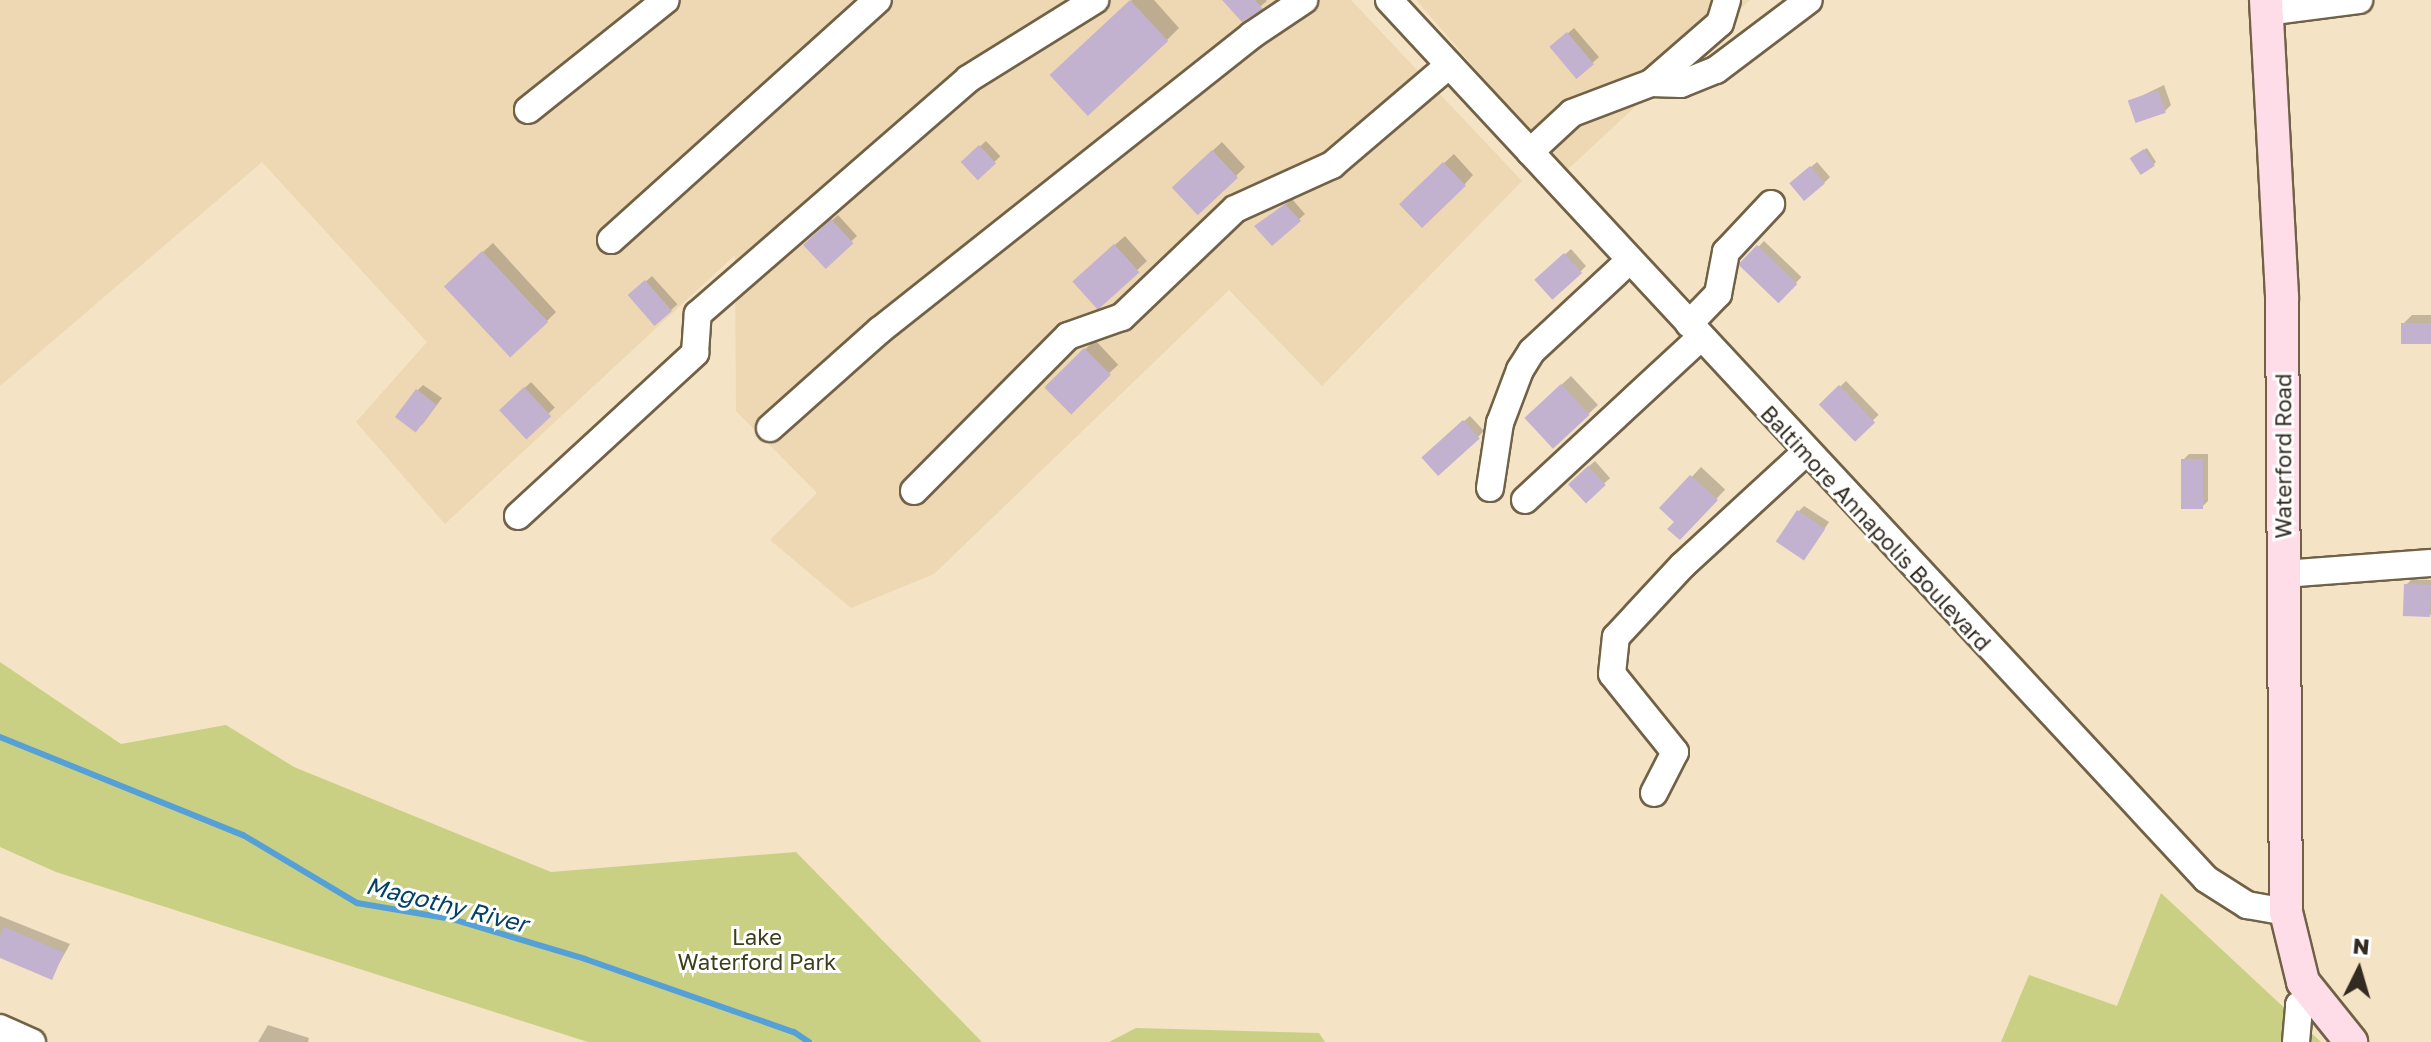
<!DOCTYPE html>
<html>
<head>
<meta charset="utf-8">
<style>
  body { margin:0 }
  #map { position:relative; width:2431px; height:1042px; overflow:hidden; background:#f4e3c4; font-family:"Golos Text",sans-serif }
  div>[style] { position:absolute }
  .built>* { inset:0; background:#edd8b3 }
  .green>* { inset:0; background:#c9d083 }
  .shadow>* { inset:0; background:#0003; transform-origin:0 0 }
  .stream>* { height:6px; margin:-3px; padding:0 3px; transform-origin:3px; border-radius:3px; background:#55a1d7 }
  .building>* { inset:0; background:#c2b2d0; transform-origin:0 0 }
  .roads { filter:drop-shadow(2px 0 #716247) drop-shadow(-2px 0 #716247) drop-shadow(0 2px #716247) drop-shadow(0 -2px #716247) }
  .minor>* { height:26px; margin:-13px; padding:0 13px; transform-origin:13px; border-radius:13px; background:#fff }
  .major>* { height:32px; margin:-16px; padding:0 16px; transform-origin:16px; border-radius:16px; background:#fedde8 }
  span { translate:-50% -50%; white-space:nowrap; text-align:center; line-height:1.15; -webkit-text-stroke:6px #fff; paint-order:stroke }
  .street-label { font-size:22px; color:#322b20 }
  .park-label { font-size:22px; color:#3c3f1b }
  .water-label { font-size:24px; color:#034266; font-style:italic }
  .north { position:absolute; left:2319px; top:930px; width:80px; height:80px; -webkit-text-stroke:6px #fff; paint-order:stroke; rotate:5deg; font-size:22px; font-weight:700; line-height:32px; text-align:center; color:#322b20 }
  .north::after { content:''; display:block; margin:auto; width:28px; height:36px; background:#322b20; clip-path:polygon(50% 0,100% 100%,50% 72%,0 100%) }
</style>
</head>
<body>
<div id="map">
  <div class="built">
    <div style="clip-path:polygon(0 0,1351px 0,1522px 181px,1322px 386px,1229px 290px,934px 574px,851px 608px,770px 540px,817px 493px,736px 411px,735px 255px,445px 524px,356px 422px,427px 342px,262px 162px,0 386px)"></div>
    <div style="clip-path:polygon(1416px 0,1750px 0,1565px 172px)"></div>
  </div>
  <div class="green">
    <div style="clip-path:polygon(0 662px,121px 744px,226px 725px,294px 767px,551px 872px,796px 852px,982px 1042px,588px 1042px,56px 872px,0 847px)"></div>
    <div style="clip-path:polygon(2161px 893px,2321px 1042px,2001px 1042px,2029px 975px,2117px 1006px)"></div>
    <div style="clip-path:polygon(1136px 1028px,1319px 1033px,1325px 1042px,1109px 1042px)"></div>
  </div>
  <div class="shadow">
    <div style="clip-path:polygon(1132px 0,1154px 0,1179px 28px,1167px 40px,1064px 63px)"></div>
    <div style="clip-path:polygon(1225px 0,1266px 0,1267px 1px,1243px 20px)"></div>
    <div style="clip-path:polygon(1574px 28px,1599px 57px,1577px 77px,1558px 42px)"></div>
    <div style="clip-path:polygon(2164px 85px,2171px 105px,2165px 111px,2131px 101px)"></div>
    <div style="left:986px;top:141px;width:21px;height:30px;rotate:47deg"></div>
    <div style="clip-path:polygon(1222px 142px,1245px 167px,1236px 176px,1183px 178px)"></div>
    <div style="clip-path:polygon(2147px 148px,2156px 162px,2153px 165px,2134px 156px)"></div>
    <div style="clip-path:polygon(1454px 154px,1473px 175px,1464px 185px,1410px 194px)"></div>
    <div style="clip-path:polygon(1817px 162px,1830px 177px,1824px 183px,1798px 178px)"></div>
    <div style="clip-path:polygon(1292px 199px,1305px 214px,1273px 243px,1257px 226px)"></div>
    <div style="clip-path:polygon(838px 215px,857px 236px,825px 266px,811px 239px)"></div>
    <div style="clip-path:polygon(1125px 236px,1147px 261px,1098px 306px,1084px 272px)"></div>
    <div style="left:1764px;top:241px;width:52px;height:30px;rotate:44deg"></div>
    <div style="clip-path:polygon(493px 243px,556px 312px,547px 321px,456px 276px)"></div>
    <div style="clip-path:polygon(1571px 249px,1586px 266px,1580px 272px,1543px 274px)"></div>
    <div style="left:652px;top:276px;width:38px;height:29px;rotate:48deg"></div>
    <div style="clip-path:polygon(2412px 315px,2431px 315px,2431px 342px,2403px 324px)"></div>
    <div style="left:1095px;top:340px;width:34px;height:67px;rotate:47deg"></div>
    <div style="clip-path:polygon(1571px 376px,1598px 405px,1554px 446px,1536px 408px)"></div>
    <div style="left:1846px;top:381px;width:47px;height:33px;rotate:46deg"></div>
    <div style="left:531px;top:382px;width:35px;height:41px;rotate:47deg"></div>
    <div style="clip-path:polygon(423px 385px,442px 398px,422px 425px,418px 390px)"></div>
    <div style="clip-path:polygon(1470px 416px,1484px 431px,1478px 437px,1429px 452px)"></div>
    <div style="clip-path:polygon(2189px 454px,2208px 454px,2208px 501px,2202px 507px,2183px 460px)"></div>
    <div style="left:1595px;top:461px;width:23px;height:33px;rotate:49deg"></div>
    <div style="left:1701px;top:467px;width:33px;height:57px;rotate:43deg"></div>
    <div style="clip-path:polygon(1804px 506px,1829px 522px,1809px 552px,1798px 512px)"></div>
    <div style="clip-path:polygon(2412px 579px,2431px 580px,2431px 615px,2406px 585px)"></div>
    <div style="clip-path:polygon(0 916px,70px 944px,52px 976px,0 954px)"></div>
    <div style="clip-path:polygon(268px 1025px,309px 1038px,308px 1042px,258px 1042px)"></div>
  </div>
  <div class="stream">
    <div style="left:0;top:737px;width:262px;rotate:22deg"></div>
    <div style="left:243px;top:835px;width:133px;rotate:30.8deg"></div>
    <div style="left:357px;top:903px;width:96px;rotate:9.6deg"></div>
    <div style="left:452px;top:919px;width:139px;rotate:16.7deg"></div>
    <div style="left:585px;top:959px;width:221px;rotate:19.3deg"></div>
    <div style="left:794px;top:1032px;width:18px;rotate:34deg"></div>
  </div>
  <div class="building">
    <div style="left:1130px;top:0;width:56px;height:110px;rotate:47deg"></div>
    <div style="clip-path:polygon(1222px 0,1255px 0,1263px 9px,1242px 22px)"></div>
    <div style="left:1567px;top:32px;width:42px;height:23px;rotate:50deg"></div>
    <div style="left:2158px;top:90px;width:24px;height:32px;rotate:71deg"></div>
    <div style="left:979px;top:145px;width:25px;height:25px;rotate:47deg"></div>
    <div style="left:2144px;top:149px;width:20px;height:17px;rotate:57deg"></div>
    <div style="left:1212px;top:150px;width:38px;height:55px;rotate:47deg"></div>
    <div style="left:1443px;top:162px;width:33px;height:61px;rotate:46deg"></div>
    <div style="left:1810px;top:166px;width:23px;height:27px;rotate:50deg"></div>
    <div style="clip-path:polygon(1285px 204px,1301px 221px,1272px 246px,1254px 226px)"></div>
    <div style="left:831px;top:219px;width:33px;height:38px;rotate:47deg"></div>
    <div style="left:1114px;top:244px;width:38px;height:56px;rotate:48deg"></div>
    <div style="left:1757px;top:245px;width:56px;height:27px;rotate:44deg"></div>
    <div style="left:482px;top:251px;width:97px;height:52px;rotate:47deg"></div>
    <div style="left:1564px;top:253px;width:27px;height:40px;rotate:48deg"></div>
    <div style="left:645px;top:280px;width:41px;height:23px;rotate:49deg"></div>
    <div style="left:2401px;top:323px;width:30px;height:21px"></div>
    <div style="left:1084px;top:348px;width:38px;height:56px;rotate:45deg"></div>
    <div style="left:1561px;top:384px;width:42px;height:50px;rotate:47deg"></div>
    <div style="left:1839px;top:385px;width:52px;height:28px;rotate:46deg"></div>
    <div style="left:524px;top:387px;width:40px;height:34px;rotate:47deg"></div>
    <div style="left:416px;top:389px;width:26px;height:35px;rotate:37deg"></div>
    <div style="left:1463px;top:420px;width:25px;height:56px;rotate:48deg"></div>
    <div style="left:2181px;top:459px;width:22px;height:50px"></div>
    <div style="left:1588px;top:466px;width:26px;height:27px;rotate:47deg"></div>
    <div style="clip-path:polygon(1690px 475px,1718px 500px,1680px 540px,1667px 529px,1674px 522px,1659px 508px)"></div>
    <div style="left:1797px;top:510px;width:34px;height:38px;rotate:34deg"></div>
    <div style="left:2404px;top:584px;width:27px;height:32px;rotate:2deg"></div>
    <div style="left:4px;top:927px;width:65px;height:30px;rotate:23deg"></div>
  </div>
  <div class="roads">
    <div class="minor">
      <div style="left:1389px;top:0;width:1200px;rotate:47.09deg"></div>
      <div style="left:2206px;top:879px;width:49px;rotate:32.4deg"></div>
      <div style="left:2247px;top:905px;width:40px;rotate:10deg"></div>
      <div style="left:2267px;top:12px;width:93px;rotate:-7.4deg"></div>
      <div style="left:1651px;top:83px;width:30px;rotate:2deg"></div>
      <div style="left:1681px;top:84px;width:38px;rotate:-22deg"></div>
      <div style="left:1716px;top:70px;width:116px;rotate:-37deg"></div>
      <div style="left:528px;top:110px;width:176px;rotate:-38.6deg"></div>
      <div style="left:1530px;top:152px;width:57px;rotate:-42.9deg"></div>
      <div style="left:1572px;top:113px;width:85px;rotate:-20.8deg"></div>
      <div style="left:1651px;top:83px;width:91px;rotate:-41deg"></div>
      <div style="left:1720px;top:23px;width:24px;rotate:-73deg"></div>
      <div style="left:611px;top:240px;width:359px;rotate:-42deg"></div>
      <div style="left:1689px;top:324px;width:42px;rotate:-46deg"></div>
      <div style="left:1718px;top:294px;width:43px;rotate:-79.2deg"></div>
      <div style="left:1726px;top:252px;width:66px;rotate:-46.8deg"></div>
      <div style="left:770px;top:428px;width:147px;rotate:-41.7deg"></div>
      <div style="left:880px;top:330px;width:475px;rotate:-38.4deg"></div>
      <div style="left:1252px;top:35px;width:63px;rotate:-33.9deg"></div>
      <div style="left:1490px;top:488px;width:66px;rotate:-81.3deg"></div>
      <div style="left:1500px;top:423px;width:57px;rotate:-69.3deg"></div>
      <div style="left:1520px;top:370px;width:22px;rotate:-58deg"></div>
      <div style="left:1532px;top:351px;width:134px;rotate:-42.9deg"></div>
      <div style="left:914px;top:491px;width:218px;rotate:-45.2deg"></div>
      <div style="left:1068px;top:336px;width:57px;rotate:-19.4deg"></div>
      <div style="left:1122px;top:317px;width:156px;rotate:-43.7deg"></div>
      <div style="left:1235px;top:209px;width:107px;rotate:-24.4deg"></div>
      <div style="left:1332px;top:165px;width:154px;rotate:-40.5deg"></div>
      <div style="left:1525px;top:500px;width:240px;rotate:-42.8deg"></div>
      <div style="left:518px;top:516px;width:241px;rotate:-42.6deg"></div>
      <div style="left:695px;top:353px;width:39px;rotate:-86deg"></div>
      <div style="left:698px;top:314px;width:358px;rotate:-41deg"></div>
      <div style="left:968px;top:79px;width:150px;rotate:-31.9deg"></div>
      <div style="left:2283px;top:574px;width:148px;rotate:-4.3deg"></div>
      <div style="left:1654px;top:793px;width:46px;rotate:-62.9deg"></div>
      <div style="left:1675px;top:752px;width:100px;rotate:-128.9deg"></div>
      <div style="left:1612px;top:674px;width:37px;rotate:-84deg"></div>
      <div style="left:1616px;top:637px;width:98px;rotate:-47.1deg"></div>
      <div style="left:1683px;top:565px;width:167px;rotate:-42.6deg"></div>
      <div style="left:0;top:1028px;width:35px;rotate:24deg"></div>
      <div style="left:2296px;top:1042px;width:37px;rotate:-85deg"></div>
      <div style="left:2299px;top:1005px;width:16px;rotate:-30deg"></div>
    </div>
    <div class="major">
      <div style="left:2266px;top:0;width:297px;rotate:86.9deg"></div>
      <div style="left:2282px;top:297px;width:615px;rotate:89.63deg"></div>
      <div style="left:2286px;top:912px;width:72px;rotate:76.3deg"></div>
      <div style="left:2303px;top:982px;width:77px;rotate:51.3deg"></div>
    </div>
  </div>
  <div class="street-label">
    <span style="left:2283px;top:456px;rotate:-90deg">Waterford Road</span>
    <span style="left:1876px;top:528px;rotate:47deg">Baltimore Annapolis Boulevard</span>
  </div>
  <div class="park-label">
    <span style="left:757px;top:949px">Lake<br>Waterford Park</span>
  </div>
  <div class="water-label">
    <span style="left:447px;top:904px;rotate:14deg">Magothy River</span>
  </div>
  <div class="north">N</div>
</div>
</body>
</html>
